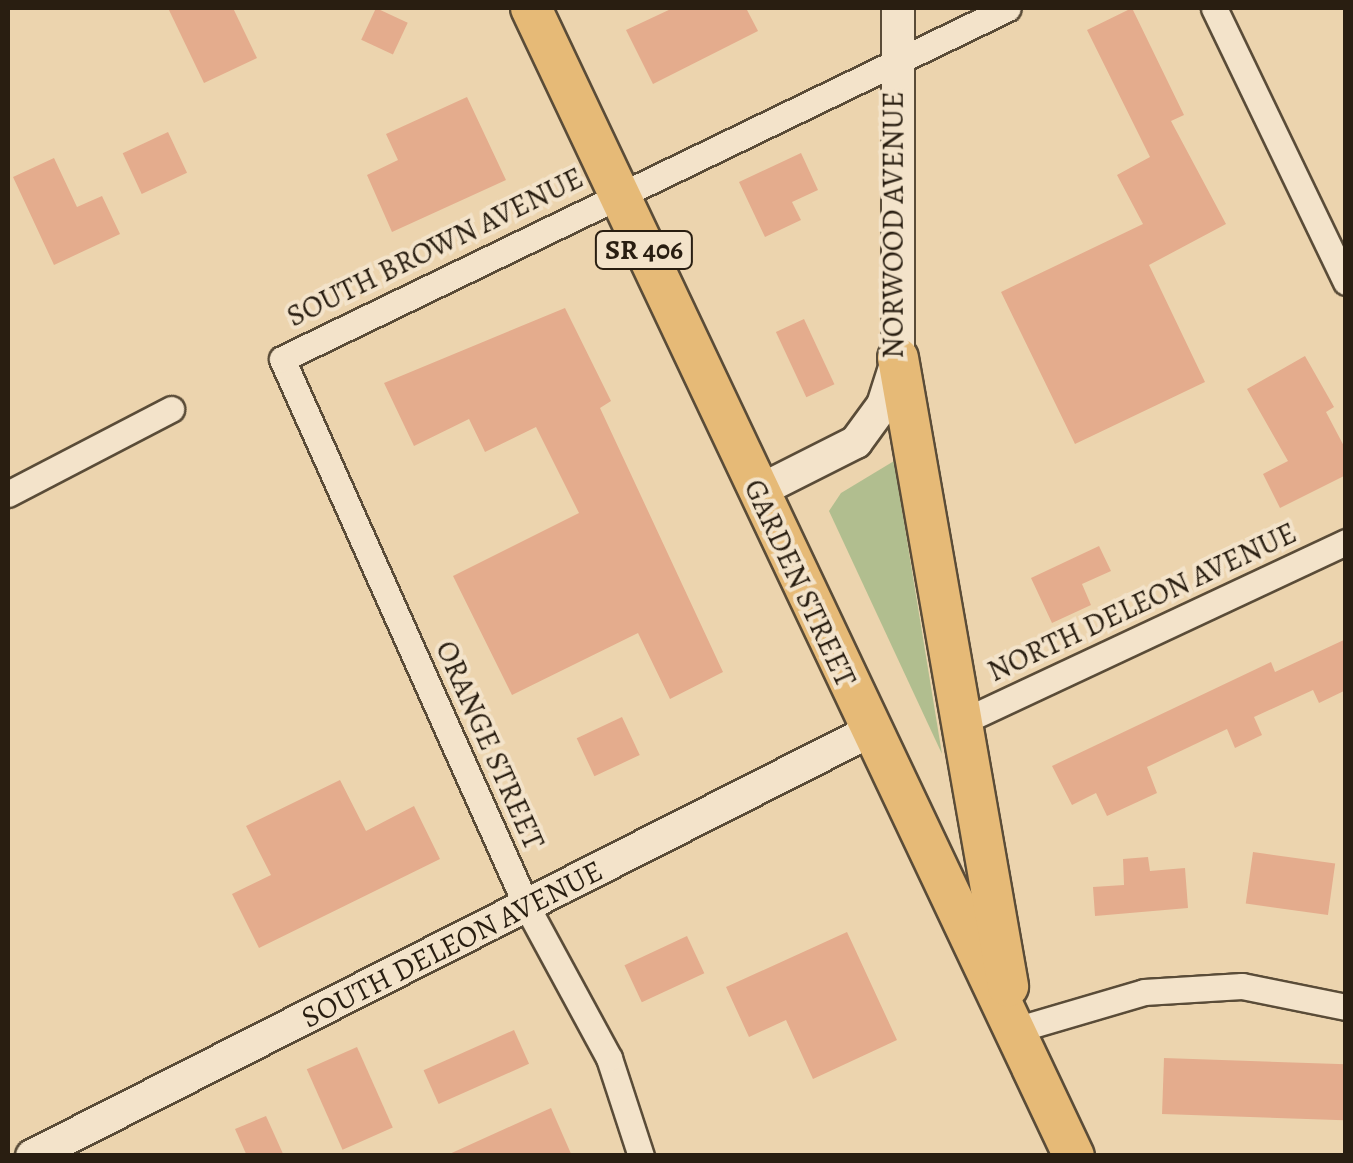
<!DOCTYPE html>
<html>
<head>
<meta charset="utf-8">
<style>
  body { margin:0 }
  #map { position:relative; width:1353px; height:1163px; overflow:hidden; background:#ecd4ae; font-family:Alegreya,serif }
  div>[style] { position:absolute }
  .green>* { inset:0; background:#b1be8f }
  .building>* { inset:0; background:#e4ac8d; transform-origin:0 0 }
  .roads { filter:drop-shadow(2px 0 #5a4c38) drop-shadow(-2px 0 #5a4c38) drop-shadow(0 2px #5a4c38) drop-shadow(0 -2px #5a4c38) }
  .minor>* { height:25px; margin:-12.5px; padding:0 12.5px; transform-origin:12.5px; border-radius:12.5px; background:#f3e3ca }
  .tertiary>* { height:32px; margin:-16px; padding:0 16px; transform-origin:16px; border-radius:16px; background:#f3e3ca }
  .primary>* { height:40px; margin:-20px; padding:0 20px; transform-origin:20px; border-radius:20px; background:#e6ba77 }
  span { translate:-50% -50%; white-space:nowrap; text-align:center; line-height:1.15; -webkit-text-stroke:8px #f3e3ca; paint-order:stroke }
  .shield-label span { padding:2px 8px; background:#f3e3ca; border:2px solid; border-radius:8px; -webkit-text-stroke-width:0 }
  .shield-label { font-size:28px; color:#291e11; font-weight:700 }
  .street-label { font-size:30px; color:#291e11 }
  .frame { position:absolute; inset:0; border:10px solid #291e11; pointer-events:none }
</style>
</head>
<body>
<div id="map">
  <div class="green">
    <div style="clip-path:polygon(894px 461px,942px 754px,829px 511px,841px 493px)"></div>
  </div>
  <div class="building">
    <div style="clip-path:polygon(168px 8px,233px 8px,257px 58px,204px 83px)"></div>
    <div style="left:376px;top:8px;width:35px;height:35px;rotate:25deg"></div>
    <div style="clip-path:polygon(673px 8px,746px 8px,758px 31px,653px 84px,626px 30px)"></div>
    <div style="clip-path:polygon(1132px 8px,1184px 115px,1171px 121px,1226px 224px,1149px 265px,1205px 382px,1075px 444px,1001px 292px,1143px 224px,1117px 175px,1150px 157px,1087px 30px)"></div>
    <div style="clip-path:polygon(467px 97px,506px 180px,392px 232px,367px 175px,398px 160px,386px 134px)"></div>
    <div style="left:168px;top:132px;width:45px;height:50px;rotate:65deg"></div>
    <div style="clip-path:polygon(801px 153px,818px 190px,792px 202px,801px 220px,765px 237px,739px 182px)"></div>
    <div style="clip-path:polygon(54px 158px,77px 207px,102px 196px,120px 234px,54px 265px,13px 177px)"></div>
    <div style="clip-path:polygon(565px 308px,611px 401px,600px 408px,723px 672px,670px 699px,638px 633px,512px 695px,453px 576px,579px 513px,536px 427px,485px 452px,469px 419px,414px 446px,384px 383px)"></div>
    <div style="left:804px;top:319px;width:72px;height:31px;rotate:65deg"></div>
    <div style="clip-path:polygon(1305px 356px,1334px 407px,1326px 412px,1346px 450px,1346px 475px,1280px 508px,1263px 474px,1288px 461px,1247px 389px)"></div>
    <div style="clip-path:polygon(1099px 546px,1111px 571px,1082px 584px,1091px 605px,1052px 623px,1031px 578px)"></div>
    <div style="clip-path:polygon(1346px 639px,1346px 690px,1319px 703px,1313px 690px,1254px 717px,1262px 735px,1235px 748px,1227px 729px,1147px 767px,1157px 793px,1107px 816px,1096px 793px,1072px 805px,1052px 766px,1271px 662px,1275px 672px)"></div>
    <div style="left:622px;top:717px;width:42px;height:50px;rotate:65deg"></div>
    <div style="clip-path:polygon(340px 780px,366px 831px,414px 806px,440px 859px,259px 948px,232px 894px,271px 875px,246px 826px)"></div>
    <div style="left:1253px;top:852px;width:83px;height:52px;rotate:8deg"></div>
    <div style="clip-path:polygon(1148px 857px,1150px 871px,1185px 868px,1188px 908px,1095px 916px,1093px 887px,1124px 885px,1123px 859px)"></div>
    <div style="clip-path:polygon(847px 932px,897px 1040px,813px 1079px,786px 1020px,749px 1037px,726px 987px)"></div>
    <div style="left:687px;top:936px;width:41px;height:69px;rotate:65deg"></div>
    <div style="left:514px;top:1030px;width:37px;height:99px;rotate:66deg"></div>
    <div style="left:357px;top:1047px;width:88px;height:55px;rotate:66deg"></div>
    <div style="left:1164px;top:1058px;width:182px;height:56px;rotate:2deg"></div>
    <div style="clip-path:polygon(551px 1108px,572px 1156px,445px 1156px)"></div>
    <div style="clip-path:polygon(266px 1116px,284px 1156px,247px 1156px,235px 1129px)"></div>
  </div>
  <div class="roads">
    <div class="minor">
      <div style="left:1214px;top:8px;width:304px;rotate:64.3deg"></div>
      <div style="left:8px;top:494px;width:184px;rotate:-27.5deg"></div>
      <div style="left:966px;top:720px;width:420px;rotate:-25.1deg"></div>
      <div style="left:1015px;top:1030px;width:134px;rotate:-16.4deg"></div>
      <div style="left:1144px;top:992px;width:98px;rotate:-3.5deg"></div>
      <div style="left:1242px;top:986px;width:106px;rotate:11.4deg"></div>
      <div style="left:641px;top:1156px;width:103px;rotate:-108.1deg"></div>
      <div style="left:609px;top:1058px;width:172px;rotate:-118.5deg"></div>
      <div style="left:527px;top:907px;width:600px;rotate:-114.09deg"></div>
      <div style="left:282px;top:359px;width:806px;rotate:-25.8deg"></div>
    </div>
    <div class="tertiary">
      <div style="left:757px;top:492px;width:111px;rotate:-26.8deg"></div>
      <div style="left:856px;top:442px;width:46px;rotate:-53.9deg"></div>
      <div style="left:883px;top:405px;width:49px;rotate:-72.3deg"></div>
      <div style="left:898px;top:358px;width:350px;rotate:-90deg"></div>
      <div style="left:32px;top:1156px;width:940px;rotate:-26.89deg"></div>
    </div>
    <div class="primary">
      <div style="left:531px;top:8px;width:1270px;rotate:64.69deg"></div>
      <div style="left:898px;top:358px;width:638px;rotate:80.06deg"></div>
    </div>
  </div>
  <div class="shield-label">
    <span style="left:644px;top:250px">SR 406</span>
  </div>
  <div class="street-label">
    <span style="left:893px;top:225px;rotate:-90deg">NORWOOD AVENUE</span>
    <span style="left:435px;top:247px;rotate:-26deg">SOUTH BROWN AVENUE</span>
    <span style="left:800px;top:583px;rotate:65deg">GARDEN STREET</span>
    <span style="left:1142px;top:602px;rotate:-25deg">NORTH DELEON AVENUE</span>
    <span style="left:490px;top:745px;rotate:66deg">ORANGE STREET</span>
    <span style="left:452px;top:944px;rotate:-27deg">SOUTH DELEON AVENUE</span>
  </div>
  <div class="frame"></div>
</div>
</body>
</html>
